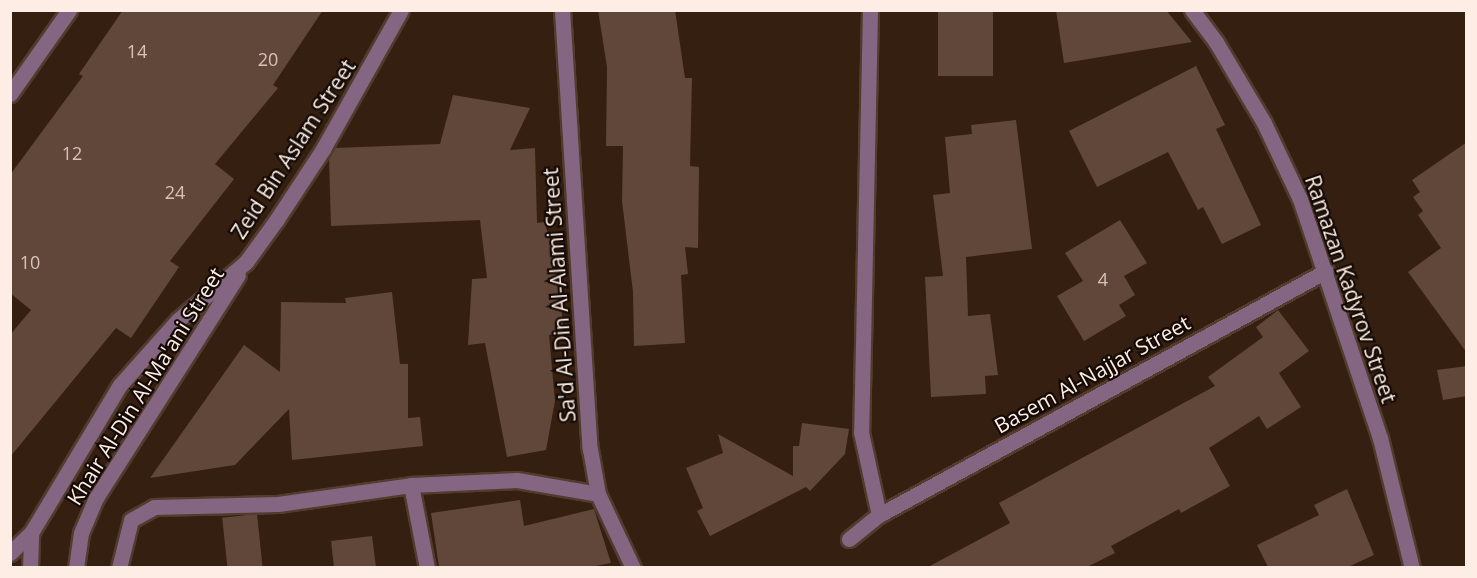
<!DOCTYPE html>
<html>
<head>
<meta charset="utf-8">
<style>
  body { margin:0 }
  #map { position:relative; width:1477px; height:578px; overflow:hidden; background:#351f10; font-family:"Open Sans",sans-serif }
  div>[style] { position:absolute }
  .building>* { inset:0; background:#614739; transform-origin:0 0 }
  .roads { filter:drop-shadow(2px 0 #513c2e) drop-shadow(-2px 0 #513c2e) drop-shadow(0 2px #513c2e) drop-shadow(0 -2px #513c2e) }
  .minor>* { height:15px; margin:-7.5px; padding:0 7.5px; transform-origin:7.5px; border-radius:7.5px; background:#846682 }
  span { translate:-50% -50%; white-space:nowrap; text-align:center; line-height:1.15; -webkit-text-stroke:4.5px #150b06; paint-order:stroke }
  .number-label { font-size:18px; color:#d6c4b9 }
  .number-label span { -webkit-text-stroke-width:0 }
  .street-label { font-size:21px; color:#fdede4 }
  .frame { position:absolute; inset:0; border:12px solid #fdede4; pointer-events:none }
</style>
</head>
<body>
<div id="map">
  <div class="building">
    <div style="clip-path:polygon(123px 10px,323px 10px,273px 85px,278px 88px,215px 164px,234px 179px,170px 261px,179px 267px,131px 338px,116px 328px,10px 457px,10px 335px,31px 310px,10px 293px,10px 175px,83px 76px,79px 74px)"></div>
    <div style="clip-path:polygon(598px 10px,675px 10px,685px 78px,692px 78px,690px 166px,699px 167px,698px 248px,685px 247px,688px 274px,681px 275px,685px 343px,634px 346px,633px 292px,622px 201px,623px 146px,606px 146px,607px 67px)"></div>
    <div style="left:938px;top:10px;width:55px;height:66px"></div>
    <div style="clip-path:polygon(1056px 10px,1166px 10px,1192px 42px,1064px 63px)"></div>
    <div style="clip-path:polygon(1196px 66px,1225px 125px,1216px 129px,1261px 225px,1222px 244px,1203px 207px,1198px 210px,1168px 152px,1097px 187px,1069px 131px)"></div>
    <div style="clip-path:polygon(453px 95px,530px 108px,510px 150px,535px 148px,537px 223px,544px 222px,554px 250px,564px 332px,549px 335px,555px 401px,546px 450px,507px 457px,485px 343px,468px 345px,472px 279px,487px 278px,480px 220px,331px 226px,329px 158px,335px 148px,440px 144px)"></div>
    <div style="clip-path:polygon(1016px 120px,1032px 249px,966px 257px,968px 316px,990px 314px,998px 375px,985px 376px,986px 394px,931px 397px,925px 277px,943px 276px,933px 195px,950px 193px,945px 137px,972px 134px,971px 125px)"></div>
    <div style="clip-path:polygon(1467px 142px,1467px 353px,1408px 272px,1441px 248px,1418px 215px,1423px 211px,1413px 197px,1420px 192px,1412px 180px)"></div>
    <div style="clip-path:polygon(1120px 220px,1147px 263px,1124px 276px,1135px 295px,1119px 305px,1126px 316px,1084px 341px,1057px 296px,1083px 281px,1065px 253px)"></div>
    <div style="clip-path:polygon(392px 292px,400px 364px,408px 364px,408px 418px,420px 417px,423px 446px,292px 460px,289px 409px,235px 465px,150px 478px,244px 345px,280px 372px,281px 302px,346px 303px,345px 298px)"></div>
    <div style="clip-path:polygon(1278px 310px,1309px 351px,1279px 373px,1301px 407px,1267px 429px,1259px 416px,1209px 448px,1230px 486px,1181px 513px,1179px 509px,1111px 546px,1115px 553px,1087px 567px,928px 567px,1010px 523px,999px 503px,1215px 386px,1208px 377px,1263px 337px,1256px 327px)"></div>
    <div style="clip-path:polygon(1467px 366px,1467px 396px,1443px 400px,1437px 370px)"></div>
    <div style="clip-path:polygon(802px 423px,849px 429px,845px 454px,810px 491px,806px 487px,710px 536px,697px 511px,703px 508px,686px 468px,723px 453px,718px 434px,793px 476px,793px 446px,799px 446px)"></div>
    <div style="clip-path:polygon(1347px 489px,1374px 555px,1348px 567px,1268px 567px,1257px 545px,1319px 515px,1314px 505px)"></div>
    <div style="clip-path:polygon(520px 500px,524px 526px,594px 509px,611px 563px,590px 567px,439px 567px,431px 513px)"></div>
    <div style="left:257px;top:514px;width:53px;height:35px;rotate:84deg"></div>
    <div style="clip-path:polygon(372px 536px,376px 567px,334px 567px,331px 541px)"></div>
  </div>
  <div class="roads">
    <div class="minor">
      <div style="left:562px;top:10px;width:440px;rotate:86.4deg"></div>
      <div style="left:590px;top:449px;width:46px;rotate:79.9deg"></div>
      <div style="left:598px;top:494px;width:82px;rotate:64.7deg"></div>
      <div style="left:870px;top:10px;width:422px;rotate:91.2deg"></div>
      <div style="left:861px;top:432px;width:85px;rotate:77.8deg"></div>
      <div style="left:1192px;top:10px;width:40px;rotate:53deg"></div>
      <div style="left:1216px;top:42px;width:94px;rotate:59.3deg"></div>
      <div style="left:1264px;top:123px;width:84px;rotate:64.7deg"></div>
      <div style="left:1300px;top:199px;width:252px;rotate:71.5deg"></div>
      <div style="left:1380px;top:438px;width:134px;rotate:76.2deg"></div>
      <div style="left:10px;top:94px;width:103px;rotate:-54.9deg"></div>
      <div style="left:411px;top:485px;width:85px;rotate:79.1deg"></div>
      <div style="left:849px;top:539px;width:38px;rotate:-39deg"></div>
      <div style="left:879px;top:515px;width:509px;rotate:-28.63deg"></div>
      <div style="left:10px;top:553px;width:29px;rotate:-44deg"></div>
      <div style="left:31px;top:533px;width:173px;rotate:-59deg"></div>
      <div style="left:120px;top:385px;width:87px;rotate:-48.3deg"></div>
      <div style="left:178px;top:320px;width:89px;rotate:-40.5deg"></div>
      <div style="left:246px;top:262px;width:53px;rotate:-54.2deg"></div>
      <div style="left:277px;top:219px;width:84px;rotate:-56.7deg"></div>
      <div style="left:323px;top:149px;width:159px;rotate:-60.7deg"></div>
      <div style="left:30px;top:568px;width:35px;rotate:-88deg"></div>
      <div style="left:76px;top:568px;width:35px;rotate:-82deg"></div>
      <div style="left:81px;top:533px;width:38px;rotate:-67deg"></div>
      <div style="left:96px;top:498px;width:264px;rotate:-57.5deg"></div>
      <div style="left:119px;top:568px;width:49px;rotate:-76deg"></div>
      <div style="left:131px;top:520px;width:26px;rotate:-29deg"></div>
      <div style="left:154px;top:507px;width:124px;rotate:-1.4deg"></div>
      <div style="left:278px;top:504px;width:134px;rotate:-8.1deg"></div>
      <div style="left:411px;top:485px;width:106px;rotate:-2.7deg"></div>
      <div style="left:517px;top:480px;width:82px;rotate:9.8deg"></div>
    </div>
  </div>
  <div class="number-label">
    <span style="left:137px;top:51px">14</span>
    <span style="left:268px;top:59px">20</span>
    <span style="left:72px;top:153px">12</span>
    <span style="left:175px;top:192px">24</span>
    <span style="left:30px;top:262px">10</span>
    <span style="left:1103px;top:279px">4</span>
  </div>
  <div class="street-label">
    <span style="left:293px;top:149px;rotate:-57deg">Zeid Bin Aslam Street</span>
    <span style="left:1351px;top:289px;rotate:71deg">Ramazan Kadyrov Street</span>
    <span style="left:559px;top:295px;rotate:-94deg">Sa'd Al-Din Al-Alami Street</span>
    <span style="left:1092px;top:374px;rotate:-29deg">Basem Al-Najjar Street</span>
    <span style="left:145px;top:386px;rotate:-58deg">Khair Al-Din Al-Ma'ani Street</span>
  </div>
  <div class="frame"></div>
</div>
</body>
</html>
